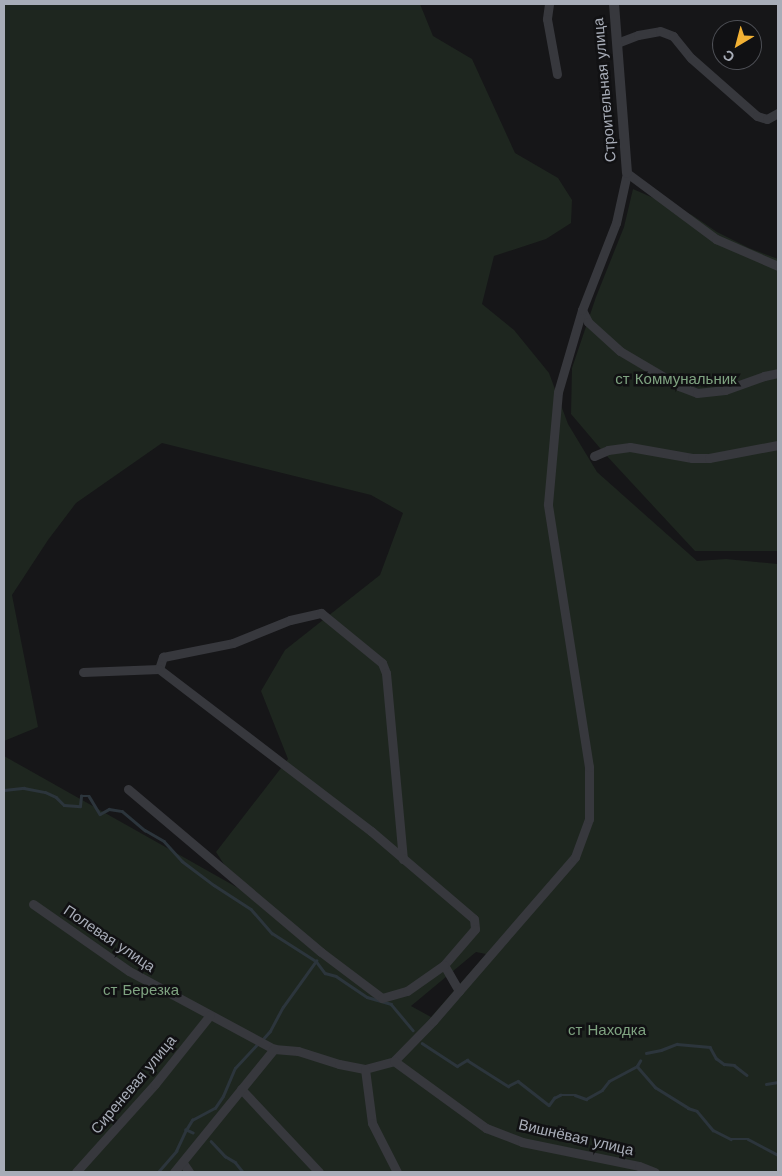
<!DOCTYPE html>
<html>
<head>
<meta charset="utf-8">
<style>
  body { margin:0 }
  #map { position:relative; width:782px; height:1176px; overflow:hidden; background:#161618; font-family:"Work Sans",sans-serif }
  div>[style] { position:absolute }
  .green>* { inset:0; background:#1e261f }
  .stream>* { height:2.5px; margin:-1.25px; padding:0 1.25px; transform-origin:1.25px; border-radius:1.25px; background:#2c353c }
  .minor>* { height:9px; margin:-4.5px; padding:0 4.5px; transform-origin:4.5px; border-radius:4.5px; background:#37383d }
  .tertiary>* { height:10px; margin:-5px; padding:0 5px; transform-origin:5px; border-radius:5px; background:#37383d }
  span { translate:-50% -50%; white-space:nowrap; text-align:center; line-height:1.15; -webkit-text-stroke:5px #111113; paint-order:stroke }
  .street-label { font-size:15px; color:#a8adb8 }
  .park-label { font-size:15px; color:#7fa381 }
  .frame { position:absolute; inset:0; border:5px solid #a8adb8; pointer-events:none }
  .north { position:absolute; left:712px; top:20px; width:50px; height:50px; box-sizing:border-box; background:#111113; border:1px solid #4d4f55; border-radius:50%; rotate:217deg; font-size:14px; font-weight:700; line-height:20px; text-align:center; color:#a8adb8 }
  .north::after { content:''; display:block; margin:auto; width:18px; height:22px; background:#f2b134; clip-path:polygon(50% 0,100% 100%,50% 72%,0 100%) }
</style>
</head>
<body>
<div id="map">
  <div class="green">
    <div style="clip-path:polygon(evenodd,4px 4px,420px 4px,433px 36px,472px 59px,515px 153px,558px 178px,572px 200px,571px 223px,546px 239px,494px 256px,482px 304px,514px 330px,549px 373px,568px 424px,597px 472px,697px 561px,726px 559px,778px 564px,778px 1172px,4px 1172px,4px 756px,240px 889px,216px 852px,288px 759px,261px 691px,285px 650px,380px 575px,403px 513px,371px 495px,162px 443px,76px 503px,48px 540px,12px 595px,38px 727px,4px 741px,4px 4px,476px 952px,486px 954px,431px 1017px,411px 1006px,476px 952px)"></div>
    <div style="clip-path:polygon(633px 189px,692px 215px,717px 232px,749px 248px,778px 259px,778px 551px,695px 551px,605px 454px,571px 414px,572px 368px,596px 297px,624px 227px)"></div>
  </div>
  <div class="stream">
    <div style="left:4px;top:790px;width:20px;rotate:-6deg"></div>
    <div style="left:24px;top:788px;width:21px;rotate:11deg"></div>
    <div style="left:45px;top:792px;width:12px;rotate:24deg"></div>
    <div style="left:56px;top:797px;width:11px;rotate:45deg"></div>
    <div style="left:64px;top:805px;width:16px;rotate:4deg"></div>
    <div style="left:80px;top:806px;width:10px;rotate:-84deg"></div>
    <div style="left:81px;top:796px;width:8px"></div>
    <div style="left:89px;top:796px;width:21px;rotate:59deg"></div>
    <div style="left:100px;top:814px;width:10px;rotate:-29deg"></div>
    <div style="left:109px;top:809px;width:13px;rotate:9deg"></div>
    <div style="left:122px;top:811px;width:30px;rotate:40deg"></div>
    <div style="left:145px;top:830px;width:22px;rotate:30deg"></div>
    <div style="left:164px;top:841px;width:27px;rotate:48deg"></div>
    <div style="left:182px;top:861px;width:40px;rotate:37deg"></div>
    <div style="left:214px;top:885px;width:44px;rotate:33deg"></div>
    <div style="left:251px;top:909px;width:32px;rotate:49deg"></div>
    <div style="left:272px;top:933px;width:52px;rotate:32.5deg"></div>
    <div style="left:316px;top:961px;width:15px;rotate:53deg"></div>
    <div style="left:325px;top:973px;width:11px;rotate:15deg"></div>
    <div style="left:336px;top:976px;width:37px;rotate:34deg"></div>
    <div style="left:367px;top:997px;width:25px;rotate:16deg"></div>
    <div style="left:391px;top:1004px;width:34px;rotate:50deg"></div>
    <div style="left:262px;top:1040px;width:12px;rotate:-48deg"></div>
    <div style="left:270px;top:1031px;width:27px;rotate:-62deg"></div>
    <div style="left:283px;top:1007px;width:57px;rotate:-54.3deg"></div>
    <div style="left:422px;top:1043px;width:42px;rotate:33.3deg"></div>
    <div style="left:457px;top:1066px;width:12px;rotate:-31deg"></div>
    <div style="left:467px;top:1060px;width:49px;rotate:32.4deg"></div>
    <div style="left:508px;top:1086px;width:11px;rotate:-27deg"></div>
    <div style="left:518px;top:1081px;width:39px;rotate:38deg"></div>
    <div style="left:549px;top:1105px;width:9px;rotate:-54deg"></div>
    <div style="left:554px;top:1098px;width:7px;rotate:-27deg"></div>
    <div style="left:560px;top:1095px;width:15px"></div>
    <div style="left:575px;top:1095px;width:12px;rotate:20deg"></div>
    <div style="left:586px;top:1099px;width:18px;rotate:-29deg"></div>
    <div style="left:602px;top:1090px;width:11px;rotate:-52deg"></div>
    <div style="left:609px;top:1081px;width:32px;rotate:-28deg"></div>
    <div style="left:637px;top:1066px;width:6px;rotate:-59deg"></div>
    <div style="left:646px;top:1053px;width:15px;rotate:-11deg"></div>
    <div style="left:661px;top:1050px;width:17px;rotate:-21deg"></div>
    <div style="left:677px;top:1044px;width:33px;rotate:5deg"></div>
    <div style="left:710px;top:1047px;width:13px;rotate:61deg"></div>
    <div style="left:716px;top:1058px;width:10px;rotate:37deg"></div>
    <div style="left:724px;top:1064px;width:10px;rotate:6deg"></div>
    <div style="left:734px;top:1065px;width:16px;rotate:38deg"></div>
    <div style="left:637px;top:1066px;width:28px;rotate:49deg"></div>
    <div style="left:655px;top:1087px;width:39px;rotate:32deg"></div>
    <div style="left:688px;top:1108px;width:9px;rotate:18deg"></div>
    <div style="left:697px;top:1111px;width:25px;rotate:50deg"></div>
    <div style="left:713px;top:1130px;width:20px;rotate:27deg"></div>
    <div style="left:731px;top:1139px;width:17px"></div>
    <div style="left:748px;top:1139px;width:34px;rotate:28deg"></div>
    <div style="left:766px;top:1084px;width:12px;rotate:-9deg"></div>
    <div style="left:193px;top:1133px;width:8px;rotate:-157deg"></div>
    <div style="left:186px;top:1130px;width:12px;rotate:-59deg"></div>
    <div style="left:192px;top:1120px;width:26px;rotate:-28deg"></div>
    <div style="left:215px;top:1108px;width:14px;rotate:-56deg"></div>
    <div style="left:223px;top:1096px;width:30px;rotate:-67deg"></div>
    <div style="left:235px;top:1068px;width:34px;rotate:-47deg"></div>
    <div style="left:211px;top:1141px;width:21px;rotate:47deg"></div>
    <div style="left:225px;top:1156px;width:12px;rotate:31deg"></div>
    <div style="left:235px;top:1162px;width:13px;rotate:51deg"></div>
    <div style="left:158px;top:1172px;width:28px;rotate:-49deg"></div>
    <div style="left:176px;top:1151px;width:23px;rotate:-65deg"></div>
  </div>
  <div class="minor">
    <div style="left:549px;top:4px;width:15px;rotate:98deg"></div>
    <div style="left:547px;top:19px;width:56px;rotate:79.7deg"></div>
    <div style="left:617px;top:43px;width:22px;rotate:-21deg"></div>
    <div style="left:638px;top:35px;width:22px;rotate:-10deg"></div>
    <div style="left:660px;top:31px;width:14px;rotate:21deg"></div>
    <div style="left:673px;top:36px;width:28px;rotate:51deg"></div>
    <div style="left:691px;top:58px;width:88px;rotate:41.3deg"></div>
    <div style="left:757px;top:116px;width:10px;rotate:17deg"></div>
    <div style="left:767px;top:119px;width:13px;rotate:-29deg"></div>
    <div style="left:582px;top:310px;width:13px;rotate:63deg"></div>
    <div style="left:588px;top:322px;width:43px;rotate:42.2deg"></div>
    <div style="left:620px;top:351px;width:69px;rotate:30.7deg"></div>
    <div style="left:679px;top:386px;width:19px;rotate:21deg"></div>
    <div style="left:697px;top:393px;width:28px;rotate:-6deg"></div>
    <div style="left:725px;top:390px;width:41px;rotate:-19.7deg"></div>
    <div style="left:764px;top:376px;width:14px;rotate:-12deg"></div>
    <div style="left:594px;top:456px;width:15px;rotate:-23deg"></div>
    <div style="left:608px;top:450px;width:22px;rotate:-8deg"></div>
    <div style="left:630px;top:447px;width:63px;rotate:10.1deg"></div>
    <div style="left:692px;top:458px;width:17px"></div>
    <div style="left:709px;top:458px;width:70px;rotate:-10.7deg"></div>
    <div style="left:159px;top:669px;width:13px;rotate:-72deg"></div>
    <div style="left:163px;top:657px;width:71px;rotate:-11.3deg"></div>
    <div style="left:233px;top:643px;width:61px;rotate:-22deg"></div>
    <div style="left:290px;top:620px;width:32px;rotate:-13deg"></div>
    <div style="left:321px;top:613px;width:79px;rotate:39.3deg"></div>
    <div style="left:382px;top:663px;width:11px;rotate:68deg"></div>
    <div style="left:386px;top:673px;width:187px;rotate:84.8deg"></div>
    <div style="left:83px;top:672px;width:76px;rotate:-2.3deg"></div>
    <div style="left:159px;top:669px;width:267px;rotate:37.4deg"></div>
    <div style="left:371px;top:831px;width:135px;rotate:40.5deg"></div>
    <div style="left:474px;top:919px;width:10px;rotate:84deg"></div>
    <div style="left:475px;top:929px;width:48px;rotate:130.7deg"></div>
    <div style="left:444px;top:965px;width:30px;rotate:60deg"></div>
    <div style="left:128px;top:789px;width:253px;rotate:40.2deg"></div>
    <div style="left:321px;top:952px;width:76px;rotate:37deg"></div>
    <div style="left:382px;top:998px;width:26px;rotate:-16deg"></div>
    <div style="left:407px;top:991px;width:45px;rotate:-35.1deg"></div>
    <div style="left:33px;top:904px;width:117px;rotate:34.9deg"></div>
    <div style="left:129px;top:971px;width:165px;rotate:28.3deg"></div>
    <div style="left:274px;top:1049px;width:24px;rotate:5deg"></div>
    <div style="left:298px;top:1051px;width:43px;rotate:17.6deg"></div>
    <div style="left:339px;top:1064px;width:26px;rotate:11deg"></div>
    <div style="left:365px;top:1069px;width:30px;rotate:-15deg"></div>
    <div style="left:394px;top:1061px;width:56px;rotate:-45.7deg"></div>
    <div style="left:433px;top:1021px;width:217px;rotate:-49.1deg"></div>
    <div style="left:575px;top:857px;width:40px;rotate:-69.8deg"></div>
    <div style="left:589px;top:819px;width:52px;rotate:-90deg"></div>
    <div style="left:589px;top:767px;width:266px;rotate:-98.9deg"></div>
    <div style="left:548px;top:504px;width:112px;rotate:-84.9deg"></div>
    <div style="left:558px;top:392px;width:85px;rotate:-73.7deg"></div>
    <div style="left:582px;top:310px;width:93px;rotate:-68.7deg"></div>
    <div style="left:616px;top:223px;width:51px;rotate:-77.6deg"></div>
    <div style="left:627px;top:173px;width:111px;rotate:36.6deg"></div>
    <div style="left:716px;top:239px;width:68px;rotate:23.5deg"></div>
    <div style="left:394px;top:1061px;width:114px;rotate:36.1deg"></div>
    <div style="left:486px;top:1128px;width:39px;rotate:21deg"></div>
    <div style="left:522px;top:1142px;width:119px;rotate:11.6deg"></div>
    <div style="left:639px;top:1166px;width:17px;rotate:21deg"></div>
    <div style="left:365px;top:1069px;width:54px;rotate:82.6deg"></div>
    <div style="left:372px;top:1123px;width:55px;rotate:63deg"></div>
    <div style="left:241px;top:1089px;width:114px;rotate:46.8deg"></div>
    <div style="left:183px;top:1163px;width:11px;rotate:56deg"></div>
    <div style="left:76px;top:1172px;width:118px;rotate:-48.1deg"></div>
    <div style="left:155px;top:1084px;width:88px;rotate:-51.4deg"></div>
    <div style="left:174px;top:1172px;width:159px;rotate:-50.9deg"></div>
  </div>
  <div class="tertiary">
    <div style="left:614px;top:4px;width:169px;rotate:85.6deg"></div>
  </div>
  <div class="street-label">
    <span style="left:605px;top:90px;rotate:-95deg">Строительная улица</span>
    <span style="left:109px;top:939px;rotate:34deg">Полевая улица</span>
    <span style="left:134px;top:1085px;rotate:-50deg">Сиреневая улица</span>
    <span style="left:576px;top:1138px;rotate:13deg">Вишнёвая улица</span>
  </div>
  <div class="park-label">
    <span style="left:676px;top:380px">ст Коммунальник</span>
    <span style="left:141px;top:991px">ст Березка</span>
    <span style="left:607px;top:1031px">ст Находка</span>
  </div>
  <div class="frame"></div>
  <div class="north">С</div>
</div>
</body>
</html>
